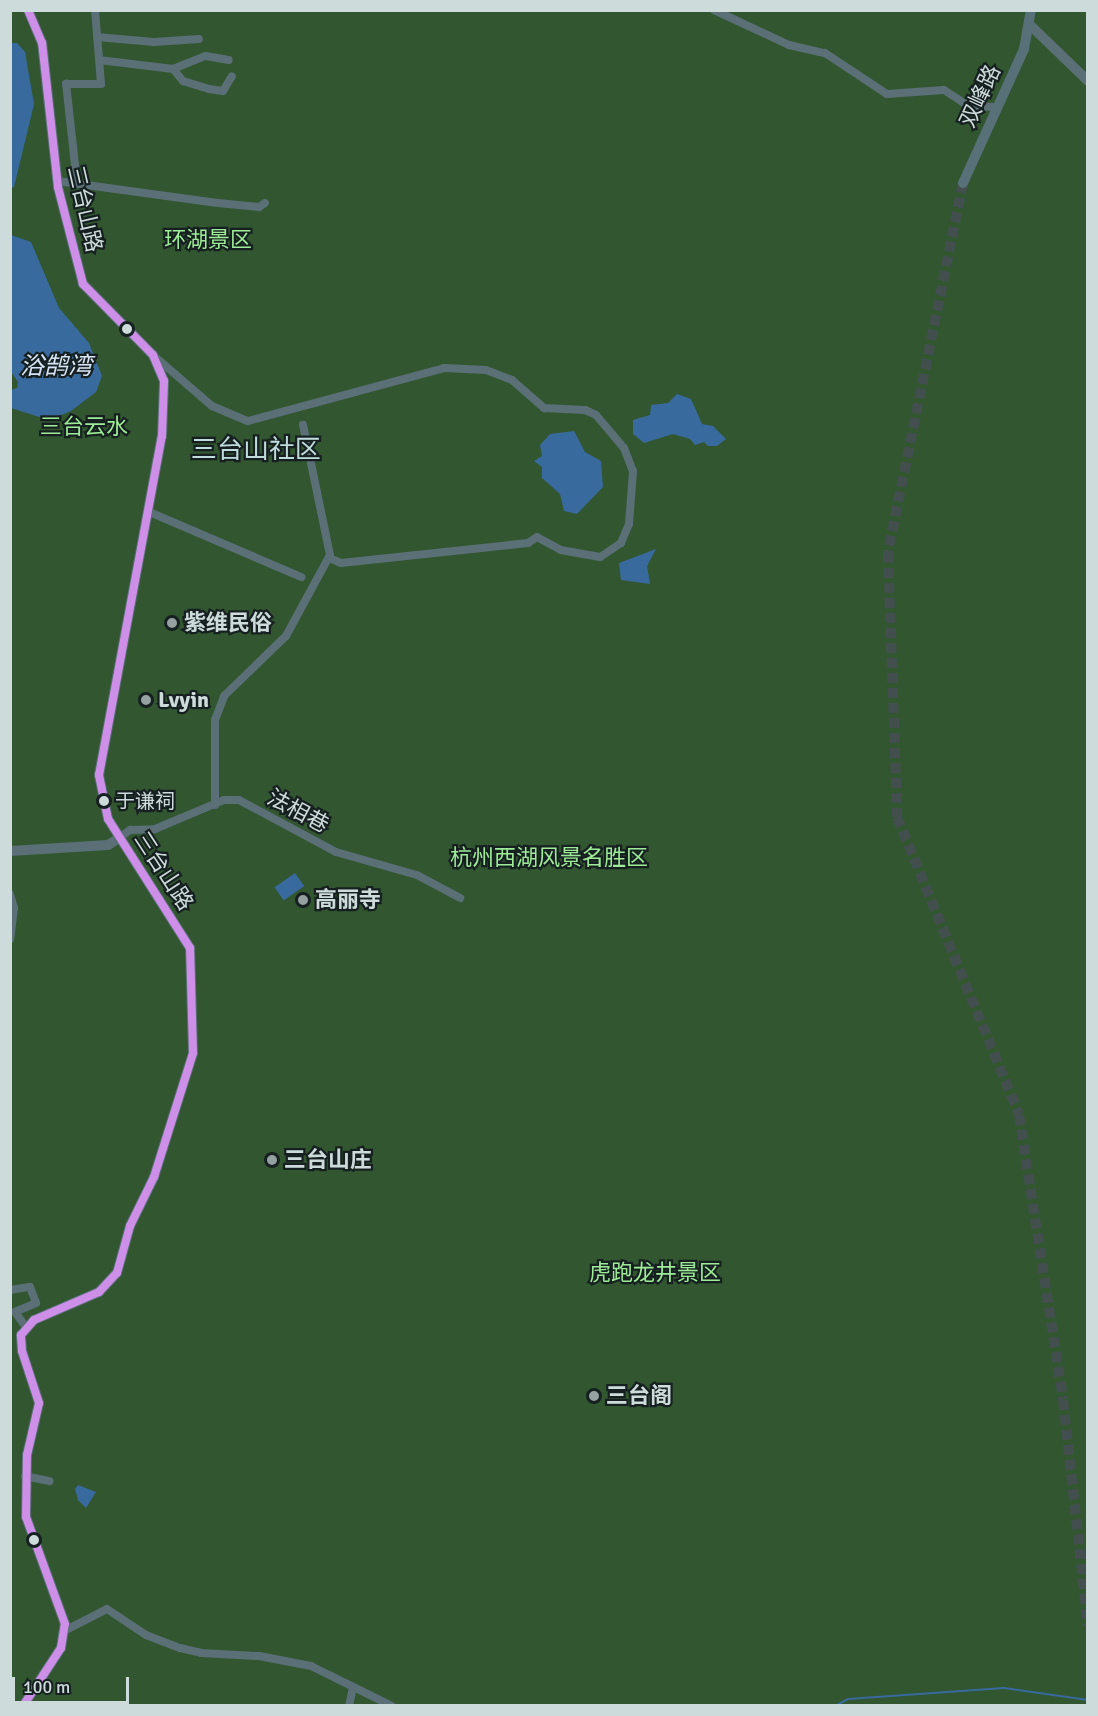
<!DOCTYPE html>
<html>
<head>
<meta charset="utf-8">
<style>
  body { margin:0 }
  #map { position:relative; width:1098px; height:1716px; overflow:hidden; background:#2a3636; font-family:Signika,"Noto Sans SC",sans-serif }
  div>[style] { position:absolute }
  .green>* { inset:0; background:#325630; transform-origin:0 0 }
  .water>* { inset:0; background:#396a9e; transform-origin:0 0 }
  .stream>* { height:2px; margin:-1px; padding:0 1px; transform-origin:1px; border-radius:1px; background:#396a9e }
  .secondary-tunnel>* { height:10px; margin-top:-5px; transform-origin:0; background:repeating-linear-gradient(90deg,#434f4f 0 10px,transparent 0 15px) }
  .minor>* { height:8px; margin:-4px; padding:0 4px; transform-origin:4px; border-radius:4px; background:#5a6f76 }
  .tertiary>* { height:10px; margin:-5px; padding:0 5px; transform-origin:5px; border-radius:5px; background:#5a6f76 }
  .secondary>* { height:10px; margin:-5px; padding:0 5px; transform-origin:5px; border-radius:5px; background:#587077 }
  .bus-1>* { height:8px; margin:-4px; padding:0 4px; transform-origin:4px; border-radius:4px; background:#ce8fe9 }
  .dots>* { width:16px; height:16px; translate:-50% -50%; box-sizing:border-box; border:3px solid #162020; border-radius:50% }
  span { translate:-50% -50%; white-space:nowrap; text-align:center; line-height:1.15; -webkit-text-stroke:4.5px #162020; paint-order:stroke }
  .bus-label { font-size:20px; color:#cedbdb }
  .left { translate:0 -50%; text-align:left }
  .street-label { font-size:22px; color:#cedbdb }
  .park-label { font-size:22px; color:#9deb96 }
  .poi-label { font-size:22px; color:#cedbdb; font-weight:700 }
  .water-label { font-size:24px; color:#d6e4f5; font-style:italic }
  .quarter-label { font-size:26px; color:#bfdbdb }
  .frame { position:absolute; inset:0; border:12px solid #cedbdb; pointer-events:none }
  .scale { position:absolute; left:12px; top:1677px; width:117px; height:27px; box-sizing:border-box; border:3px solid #cedbdb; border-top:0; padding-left:8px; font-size:18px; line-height:21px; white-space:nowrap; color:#cedbdb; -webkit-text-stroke:4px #162020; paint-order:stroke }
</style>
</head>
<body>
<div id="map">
  <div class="green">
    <div style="left:11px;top:11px;width:1076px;height:1694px"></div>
  </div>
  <div class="water">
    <div style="clip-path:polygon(11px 43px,17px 43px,25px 52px,34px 104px,14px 187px,11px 188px)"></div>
    <div style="clip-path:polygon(11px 235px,31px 242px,59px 308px,89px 343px,102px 376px,96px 392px,71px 411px,49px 420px,11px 408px,11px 390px,17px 388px,18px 382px,11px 372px)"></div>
    <div style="clip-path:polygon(677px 394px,691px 399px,702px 424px,713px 426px,726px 439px,717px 446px,708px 446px,704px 442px,695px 445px,690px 439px,673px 434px,644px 443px,633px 434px,633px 420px,650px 415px,651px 405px,668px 403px)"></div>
    <div style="clip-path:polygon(574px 431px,585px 452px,601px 461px,603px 487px,577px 514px,564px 511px,560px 494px,542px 478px,542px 467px,534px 461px,542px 456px,540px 445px,550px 434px)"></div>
    <div style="clip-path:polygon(656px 549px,647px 566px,650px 584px,621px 580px,619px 563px)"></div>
    <div style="left:295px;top:873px;width:16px;height:25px;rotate:55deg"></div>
    <div style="clip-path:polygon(78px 1485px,96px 1492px,86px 1508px,78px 1500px,75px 1489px)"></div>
  </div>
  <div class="stream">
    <div style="left:835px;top:1706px;width:15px;rotate:-28deg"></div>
    <div style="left:848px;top:1699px;width:156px;rotate:-4deg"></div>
    <div style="left:1004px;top:1688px;width:85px;rotate:8.1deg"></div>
  </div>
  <div class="secondary-tunnel">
    <div style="left:963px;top:183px;width:378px;rotate:101.5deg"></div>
    <div style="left:888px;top:553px;width:264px;rotate:88deg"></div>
    <div style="left:897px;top:817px;width:322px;rotate:67.7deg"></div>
    <div style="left:1019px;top:1115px;width:288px;rotate:81.2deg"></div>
    <div style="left:1063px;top:1400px;width:227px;rotate:83.7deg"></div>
  </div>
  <div class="minor">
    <div style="left:714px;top:10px;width:83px;rotate:25deg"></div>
    <div style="left:789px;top:45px;width:37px;rotate:13deg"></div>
    <div style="left:825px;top:53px;width:74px;rotate:33.5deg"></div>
    <div style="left:887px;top:94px;width:57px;rotate:-4deg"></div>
    <div style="left:944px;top:90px;width:30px;rotate:33deg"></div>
    <div style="left:969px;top:106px;width:26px;rotate:2deg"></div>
    <div style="left:97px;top:37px;width:57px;rotate:5deg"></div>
    <div style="left:154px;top:42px;width:45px;rotate:-3.8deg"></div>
    <div style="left:99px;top:60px;width:75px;rotate:6.9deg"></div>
    <div style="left:173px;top:69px;width:35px;rotate:-22deg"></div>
    <div style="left:206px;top:56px;width:23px;rotate:10deg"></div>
    <div style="left:173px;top:69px;width:16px;rotate:50deg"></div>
    <div style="left:183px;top:81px;width:27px;rotate:17deg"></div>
    <div style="left:209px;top:89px;width:14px;rotate:8deg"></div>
    <div style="left:223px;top:91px;width:17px;rotate:-59deg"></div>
    <div style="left:57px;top:181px;width:162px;rotate:7.8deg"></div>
    <div style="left:218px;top:203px;width:41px;rotate:5.6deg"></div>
    <div style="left:259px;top:207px;width:7px;rotate:-34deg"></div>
    <div style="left:77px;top:183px;width:100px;rotate:-96.3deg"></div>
    <div style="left:66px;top:84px;width:35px"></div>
    <div style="left:101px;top:84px;width:74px;rotate:-94.6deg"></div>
    <div style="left:154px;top:356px;width:77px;rotate:40.8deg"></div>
    <div style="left:212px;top:406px;width:39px;rotate:23deg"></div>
    <div style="left:248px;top:421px;width:203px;rotate:-15.1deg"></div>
    <div style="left:444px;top:368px;width:42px;rotate:2.7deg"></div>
    <div style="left:486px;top:370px;width:28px;rotate:21deg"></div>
    <div style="left:512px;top:380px;width:43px;rotate:41.2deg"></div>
    <div style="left:544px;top:408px;width:41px;rotate:2.8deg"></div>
    <div style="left:585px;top:410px;width:12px;rotate:24deg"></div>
    <div style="left:596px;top:415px;width:43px;rotate:49.7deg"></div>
    <div style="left:624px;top:448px;width:25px;rotate:69deg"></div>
    <div style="left:633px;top:471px;width:53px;rotate:94.3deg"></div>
    <div style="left:629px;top:524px;width:21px;rotate:113deg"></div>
    <div style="left:621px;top:543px;width:25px;rotate:146deg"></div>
    <div style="left:600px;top:557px;width:40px;rotate:-170deg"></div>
    <div style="left:561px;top:550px;width:27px;rotate:-152deg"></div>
    <div style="left:537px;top:537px;width:11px;rotate:146deg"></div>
    <div style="left:528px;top:543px;width:188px;rotate:173.9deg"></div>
    <div style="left:341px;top:563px;width:13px;rotate:-157deg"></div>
    <div style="left:147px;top:511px;width:168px;rotate:23.2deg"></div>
    <div style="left:215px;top:805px;width:85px;rotate:-90deg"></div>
    <div style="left:215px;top:720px;width:26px;rotate:-69deg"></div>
    <div style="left:224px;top:696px;width:86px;rotate:-44.1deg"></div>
    <div style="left:286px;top:636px;width:92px;rotate:-61.5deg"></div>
    <div style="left:330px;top:555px;width:133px;rotate:-101.7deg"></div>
    <div style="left:119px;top:838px;width:14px;rotate:-36deg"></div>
    <div style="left:130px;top:830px;width:25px;rotate:-2deg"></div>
    <div style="left:155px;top:829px;width:75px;rotate:-22.8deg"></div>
    <div style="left:224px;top:800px;width:15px"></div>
    <div style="left:239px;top:800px;width:110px;rotate:28.2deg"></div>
    <div style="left:336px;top:852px;width:84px;rotate:15.9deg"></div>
    <div style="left:417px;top:875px;width:49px;rotate:28.1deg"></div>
    <div style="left:10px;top:894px;width:15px;rotate:74deg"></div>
    <div style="left:14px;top:908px;width:31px;rotate:97deg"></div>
    <div style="left:10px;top:1290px;width:20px;rotate:-9deg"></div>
    <div style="left:30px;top:1287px;width:17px;rotate:69deg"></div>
    <div style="left:36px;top:1303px;width:23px;rotate:157deg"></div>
    <div style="left:15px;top:1312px;width:19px;rotate:54deg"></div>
    <div style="left:25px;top:1476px;width:25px;rotate:12deg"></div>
    <div style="left:64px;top:1631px;width:48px;rotate:-27.1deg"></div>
    <div style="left:107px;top:1609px;width:47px;rotate:33.7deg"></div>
    <div style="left:146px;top:1635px;width:36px;rotate:21deg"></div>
    <div style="left:180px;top:1648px;width:22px;rotate:13deg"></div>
    <div style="left:201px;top:1653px;width:58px;rotate:3deg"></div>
    <div style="left:259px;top:1656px;width:53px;rotate:10.9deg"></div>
    <div style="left:311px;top:1666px;width:90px;rotate:26.3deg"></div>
    <div style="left:349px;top:1706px;width:19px;rotate:-78deg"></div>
  </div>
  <div class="tertiary">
    <div style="left:1030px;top:25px;width:81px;rotate:44deg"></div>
    <div style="left:10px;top:851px;width:98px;rotate:-3.5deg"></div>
    <div style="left:108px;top:845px;width:13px;rotate:-32deg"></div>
    <div style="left:23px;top:1706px;width:69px;rotate:-56.8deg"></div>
    <div style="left:61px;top:1648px;width:24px;rotate:-81deg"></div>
    <div style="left:65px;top:1624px;width:114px;rotate:-110deg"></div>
    <div style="left:26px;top:1517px;width:62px;rotate:-89.1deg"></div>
    <div style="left:27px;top:1455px;width:53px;rotate:-77deg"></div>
    <div style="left:39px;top:1403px;width:55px;rotate:-108.1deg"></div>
    <div style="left:22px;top:1351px;width:16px;rotate:-94deg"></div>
    <div style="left:21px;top:1335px;width:20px;rotate:-49deg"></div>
    <div style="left:34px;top:1320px;width:71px;rotate:-23.3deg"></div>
    <div style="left:99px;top:1292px;width:26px;rotate:-47deg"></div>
    <div style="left:117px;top:1273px;width:49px;rotate:-74.5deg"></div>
    <div style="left:130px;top:1226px;width:55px;rotate:-63.9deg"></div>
    <div style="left:154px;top:1177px;width:130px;rotate:-72.5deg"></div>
    <div style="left:193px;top:1053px;width:105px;rotate:-91.6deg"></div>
    <div style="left:190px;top:948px;width:153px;rotate:-122.4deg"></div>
    <div style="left:108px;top:819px;width:45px;rotate:-101.6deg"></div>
    <div style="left:99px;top:775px;width:345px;rotate:-79.5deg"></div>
    <div style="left:162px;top:436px;width:55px;rotate:-87.9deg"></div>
    <div style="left:164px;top:381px;width:28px;rotate:-113deg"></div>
    <div style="left:153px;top:355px;width:100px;rotate:-134.6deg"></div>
    <div style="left:83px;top:284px;width:100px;rotate:-104.5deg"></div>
    <div style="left:58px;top:187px;width:145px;rotate:-96.3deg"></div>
    <div style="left:42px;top:43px;width:36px;rotate:-113deg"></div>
  </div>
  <div class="secondary">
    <div style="left:963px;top:183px;width:147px;rotate:-65.5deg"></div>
    <div style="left:1024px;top:49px;width:40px;rotate:-80deg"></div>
  </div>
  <div class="bus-1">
    <div style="left:23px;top:1706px;width:69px;rotate:-56.8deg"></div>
    <div style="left:61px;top:1648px;width:24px;rotate:-81deg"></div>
    <div style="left:65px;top:1624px;width:114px;rotate:-110deg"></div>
    <div style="left:26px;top:1517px;width:62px;rotate:-89.1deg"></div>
    <div style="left:27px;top:1455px;width:53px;rotate:-77deg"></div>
    <div style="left:39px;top:1403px;width:55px;rotate:-108.1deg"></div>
    <div style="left:22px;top:1351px;width:16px;rotate:-94deg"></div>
    <div style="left:21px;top:1335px;width:20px;rotate:-49deg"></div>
    <div style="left:34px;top:1320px;width:71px;rotate:-23.3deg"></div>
    <div style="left:99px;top:1292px;width:26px;rotate:-47deg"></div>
    <div style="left:117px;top:1273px;width:49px;rotate:-74.5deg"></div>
    <div style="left:130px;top:1226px;width:55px;rotate:-63.9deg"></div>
    <div style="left:154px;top:1177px;width:130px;rotate:-72.5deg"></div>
    <div style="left:193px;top:1053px;width:105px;rotate:-91.6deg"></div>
    <div style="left:190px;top:948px;width:153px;rotate:-122.4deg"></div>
    <div style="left:108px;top:819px;width:45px;rotate:-101.6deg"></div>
    <div style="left:99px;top:775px;width:345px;rotate:-79.5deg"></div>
    <div style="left:162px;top:436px;width:55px;rotate:-87.9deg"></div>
    <div style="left:164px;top:381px;width:28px;rotate:-113deg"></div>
    <div style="left:153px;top:355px;width:100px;rotate:-134.6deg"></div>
    <div style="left:83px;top:284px;width:100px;rotate:-104.5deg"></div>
    <div style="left:58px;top:187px;width:145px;rotate:-96.3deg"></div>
    <div style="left:42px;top:43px;width:36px;rotate:-113deg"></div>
  </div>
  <div class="dots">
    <div style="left:127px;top:329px;background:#cedbdb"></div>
    <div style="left:172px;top:623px;background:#95a1a1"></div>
    <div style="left:146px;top:700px;background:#95a1a1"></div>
    <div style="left:104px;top:801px;background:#cedbdb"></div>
    <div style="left:303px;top:900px;background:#95a1a1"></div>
    <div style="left:272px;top:1160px;background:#95a1a1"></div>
    <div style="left:594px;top:1396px;background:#95a1a1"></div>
    <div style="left:34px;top:1540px;background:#cedbdb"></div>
  </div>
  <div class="bus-label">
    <span class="left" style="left:115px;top:801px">于谦祠</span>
  </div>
  <div class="street-label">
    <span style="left:980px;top:96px;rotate:-65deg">双峰路</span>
    <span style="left:85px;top:209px;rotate:77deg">三台山路</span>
    <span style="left:298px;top:811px;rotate:28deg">法相巷</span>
    <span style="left:164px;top:871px;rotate:57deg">三台山路</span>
  </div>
  <div class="park-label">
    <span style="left:208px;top:240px">环湖景区</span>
    <span style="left:84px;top:427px">三台云水</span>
    <span style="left:549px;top:858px">杭州西湖风景名胜区</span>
    <span style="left:655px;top:1273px">虎跑龙井景区</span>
  </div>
  <div class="poi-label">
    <span class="left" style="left:184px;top:623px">紫维民俗</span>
    <span class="left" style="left:158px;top:700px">Lvyin</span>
    <span class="left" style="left:315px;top:900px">高丽寺</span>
    <span class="left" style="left:284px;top:1160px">三台山庄</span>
    <span class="left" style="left:606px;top:1396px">三台阁</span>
  </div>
  <div class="water-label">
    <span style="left:56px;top:367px">浴鹄湾</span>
  </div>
  <div class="quarter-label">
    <span style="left:256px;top:451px">三台山社区</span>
  </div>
  <div class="frame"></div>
  <div class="scale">100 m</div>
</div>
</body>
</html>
